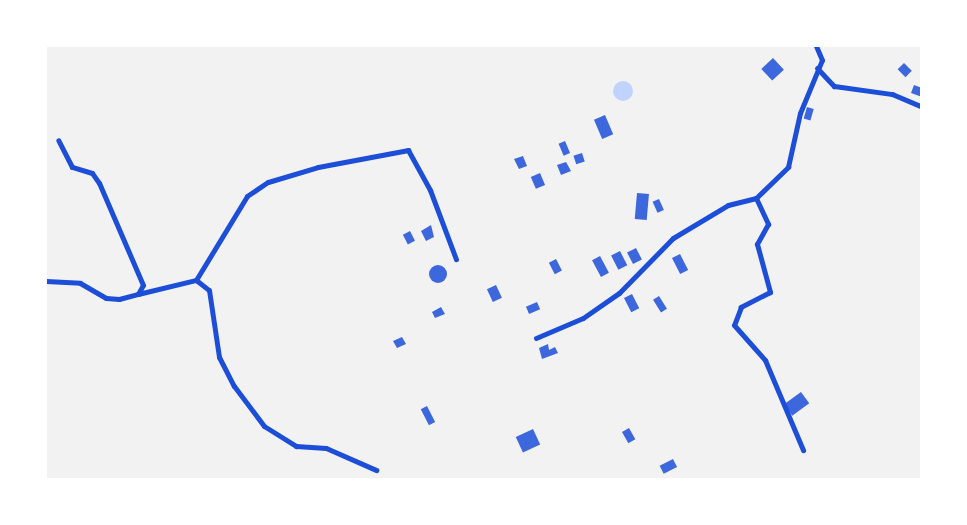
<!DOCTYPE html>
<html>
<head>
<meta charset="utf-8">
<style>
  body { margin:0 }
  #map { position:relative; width:967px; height:525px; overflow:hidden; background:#f2f2f2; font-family:Inter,sans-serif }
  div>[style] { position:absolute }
  .water>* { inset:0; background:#bfd3fe }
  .round { border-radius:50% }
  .building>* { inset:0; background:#3d67dc; transform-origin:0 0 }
  .minor>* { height:5px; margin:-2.5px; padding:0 2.5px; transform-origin:2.5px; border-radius:2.5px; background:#1d4ed8 }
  span { translate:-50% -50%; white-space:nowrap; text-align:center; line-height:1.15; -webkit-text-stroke:7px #fff; paint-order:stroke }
  .frame { position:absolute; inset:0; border:47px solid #fff; pointer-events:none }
</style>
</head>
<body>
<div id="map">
  <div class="water">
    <div class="round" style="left:613px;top:81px;width:20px;height:20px"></div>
  </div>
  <div class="building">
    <div style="left:773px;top:58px;width:16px;height:16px;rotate:47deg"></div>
    <div style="left:904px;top:63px;width:11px;height:9px;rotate:45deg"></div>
    <div style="clip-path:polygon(914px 85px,922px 88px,922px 97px,911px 93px)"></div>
    <div style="left:807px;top:107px;width:7px;height:12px;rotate:16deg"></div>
    <div style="left:605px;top:115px;width:21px;height:12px;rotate:67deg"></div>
    <div style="left:565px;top:141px;width:13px;height:7px;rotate:67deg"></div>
    <div style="left:582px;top:153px;width:9px;height:9px;rotate:72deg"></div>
    <div style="clip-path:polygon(523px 156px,527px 166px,519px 169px,514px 159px)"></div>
    <div style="clip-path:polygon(566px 162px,571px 171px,561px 175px,557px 165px)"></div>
    <div style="left:540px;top:173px;width:13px;height:10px;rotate:67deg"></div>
    <div style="left:637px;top:193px;width:12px;height:26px;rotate:5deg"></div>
    <div style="left:659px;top:199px;width:12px;height:7px;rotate:66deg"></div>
    <div style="clip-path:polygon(431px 225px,434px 237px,426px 241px,421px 231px)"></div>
    <div style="left:410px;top:231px;width:11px;height:8px;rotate:63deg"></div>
    <div style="left:636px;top:248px;width:13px;height:10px;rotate:63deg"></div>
    <div style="left:620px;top:251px;width:16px;height:10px;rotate:63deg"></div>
    <div style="left:680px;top:254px;width:18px;height:9px;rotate:63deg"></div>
    <div style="left:600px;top:256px;width:19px;height:9px;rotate:62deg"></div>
    <div style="left:556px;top:259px;width:13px;height:8px;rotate:63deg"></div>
    <div class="round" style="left:429px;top:265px;width:18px;height:18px"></div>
    <div style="left:496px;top:285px;width:14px;height:10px;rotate:65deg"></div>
    <div style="left:632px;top:294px;width:16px;height:9px;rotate:63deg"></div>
    <div style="left:659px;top:296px;width:15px;height:7px;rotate:58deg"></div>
    <div style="left:537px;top:302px;width:8px;height:12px;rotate:67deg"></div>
    <div style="clip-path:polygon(441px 307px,445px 314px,435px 318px,432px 312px)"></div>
    <div style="clip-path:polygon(402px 337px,406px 344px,397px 348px,393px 341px)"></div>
    <div style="clip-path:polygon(548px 344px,549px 350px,555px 347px,558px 353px,542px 359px,539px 348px)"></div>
    <div style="left:801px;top:392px;width:14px;height:21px;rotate:54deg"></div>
    <div style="left:427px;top:406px;width:18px;height:7px;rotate:63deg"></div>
    <div style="left:629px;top:428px;width:13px;height:8px;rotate:61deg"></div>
    <div style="left:533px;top:429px;width:17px;height:19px;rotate:65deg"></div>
    <div style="left:673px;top:459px;width:9px;height:15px;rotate:63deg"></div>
  </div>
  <div class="minor">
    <div style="left:817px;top:68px;width:25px;rotate:47deg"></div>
    <div style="left:834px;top:86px;width:59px;rotate:7.9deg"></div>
    <div style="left:892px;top:94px;width:33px;rotate:23deg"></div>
    <div style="left:756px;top:198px;width:29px;rotate:65deg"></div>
    <div style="left:768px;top:224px;width:23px;rotate:119deg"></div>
    <div style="left:757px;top:244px;width:50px;rotate:74.8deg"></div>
    <div style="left:770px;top:292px;width:33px;rotate:153deg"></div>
    <div style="left:741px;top:307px;width:19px;rotate:111deg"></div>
    <div style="left:734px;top:325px;width:47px;rotate:48.5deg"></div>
    <div style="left:765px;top:360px;width:98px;rotate:67.1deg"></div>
    <div style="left:196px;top:280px;width:98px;rotate:-58.7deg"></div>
    <div style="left:247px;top:196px;width:25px;rotate:-34deg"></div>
    <div style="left:268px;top:182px;width:52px;rotate:-16.7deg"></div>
    <div style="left:318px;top:167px;width:92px;rotate:-10.7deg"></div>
    <div style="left:408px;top:150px;width:46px;rotate:61.2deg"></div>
    <div style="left:430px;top:190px;width:74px;rotate:69.4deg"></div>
    <div style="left:46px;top:281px;width:34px;rotate:3deg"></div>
    <div style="left:80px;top:283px;width:30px;rotate:30deg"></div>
    <div style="left:106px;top:298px;width:13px;rotate:4deg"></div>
    <div style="left:119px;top:299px;width:20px;rotate:-15deg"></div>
    <div style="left:138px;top:294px;width:10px;rotate:-61deg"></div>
    <div style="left:143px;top:285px;width:111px;rotate:-113.3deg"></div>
    <div style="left:99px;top:183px;width:12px;rotate:-125deg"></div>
    <div style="left:92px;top:173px;width:21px;rotate:-163deg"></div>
    <div style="left:72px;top:167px;width:30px;rotate:-117deg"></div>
    <div style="left:138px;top:294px;width:60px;rotate:-13.6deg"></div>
    <div style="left:196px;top:280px;width:16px;rotate:38deg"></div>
    <div style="left:209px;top:290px;width:68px;rotate:81.5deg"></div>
    <div style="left:219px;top:357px;width:33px;rotate:63deg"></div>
    <div style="left:234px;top:386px;width:50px;rotate:53.1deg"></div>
    <div style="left:264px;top:426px;width:38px;rotate:32deg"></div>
    <div style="left:296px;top:446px;width:30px;rotate:4deg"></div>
    <div style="left:326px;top:448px;width:55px;rotate:23.7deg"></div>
    <div style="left:536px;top:338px;width:51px;rotate:-23.1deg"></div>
    <div style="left:583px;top:318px;width:44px;rotate:-34.8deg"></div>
    <div style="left:619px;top:293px;width:77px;rotate:-45.5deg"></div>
    <div style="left:673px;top:238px;width:64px;rotate:-31deg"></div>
    <div style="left:728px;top:205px;width:29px;rotate:-14deg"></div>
    <div style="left:756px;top:198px;width:45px;rotate:-44.1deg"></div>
    <div style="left:788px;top:167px;width:55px;rotate:-77.5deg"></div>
    <div style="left:800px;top:113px;width:57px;rotate:-67.5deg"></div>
    <div style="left:822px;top:60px;width:15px;rotate:-113deg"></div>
  </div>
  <div class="frame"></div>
</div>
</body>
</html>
